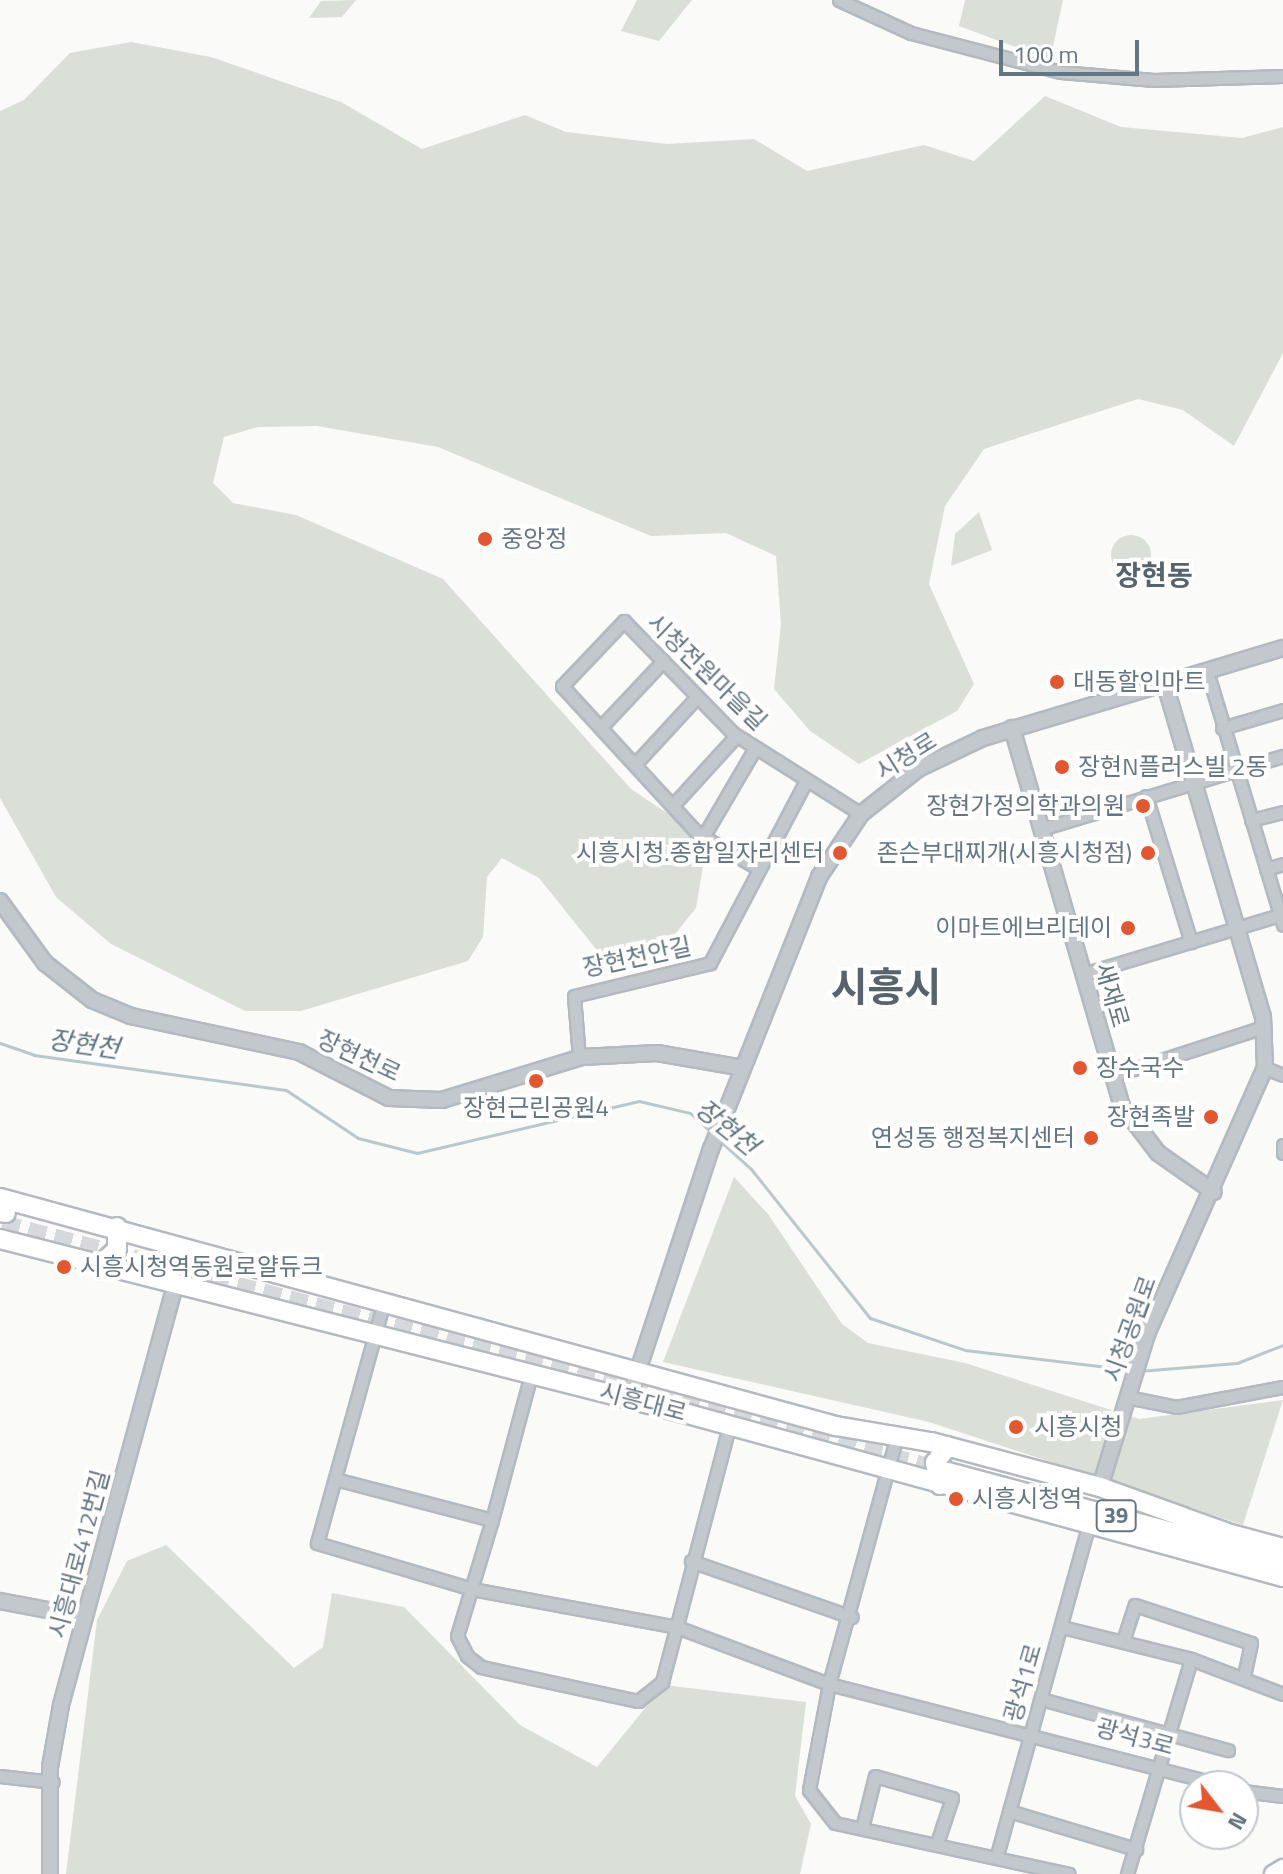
<!DOCTYPE html>
<html>
<head>
<meta charset="utf-8">
<style>
  body { margin:0 }
  #map { position:relative; width:1283px; height:1874px; overflow:hidden; background:#fafaf8; font-family:"Titillium Web","Noto Sans KR",sans-serif }
  div>[style] { position:absolute }
  .green>* { inset:0; background:#dadfd7 }
  .round { border-radius:50% }
  .stream>* { height:3px; margin:-1.5px; padding:0 1.5px; transform-origin:1.5px; border-radius:1.5px; background:#bbc7cb }
  .primary-tunnel>* { height:18px; margin-top:-9px; transform-origin:0; background:repeating-linear-gradient(90deg,#d5d9db 0 18px,transparent 0 27px) }
  .roads { filter:drop-shadow(2px 0 #b3babf) drop-shadow(-2px 0 #b3babf) drop-shadow(0 2px #b3babf) drop-shadow(0 -2px #b3babf) }
  .minor>* { height:11px; margin:-5.5px; padding:0 5.5px; transform-origin:5.5px; border-radius:5.5px; background:#c3c8cc }
  .tertiary>* { height:14px; margin:-7px; padding:0 7px; transform-origin:7px; border-radius:7px; background:#c3c8cc }
  .secondary>* { height:16px; margin:-8px; padding:0 8px; transform-origin:8px; border-radius:8px; background:#fff }
  .primary>* { height:18px; margin:-9px; padding:0 9px; transform-origin:9px; border-radius:9px; background:#fff }
  .dots>* { width:22px; height:22px; translate:-50% -50%; box-sizing:border-box; border:4px solid #fff; border-radius:50% }
  span { translate:-50% -50%; white-space:nowrap; text-align:center; line-height:1.15; -webkit-text-stroke:8px #fff; paint-order:stroke }
  .shield-label span { padding:2px 6px; background:#fff; border:2px solid; border-radius:6px; -webkit-text-stroke-width:0 }
  .shield-label { font-size:22px; color:#657683; font-weight:700 }
  .poi-label { font-size:24px; color:#657683 }
  .left { translate:0 -50%; text-align:left }
  .right { translate:-100% -50%; text-align:right }
  .street-label { font-size:24px; color:#657683 }
  .water-label { font-size:26px; color:#60757c; font-style:italic }
  .quarter-label { font-size:28px; color:#57646e; font-weight:700 }
  .town-label { font-size:40px; color:#57646e; font-weight:700 }
  .north { position:absolute; left:1179px; top:1770px; width:80px; height:80px; box-sizing:border-box; background:#fff; border:2px solid #c1c8cd; border-radius:50%; rotate:121deg; font-size:22px; font-weight:700; line-height:32px; text-align:center; color:#657683 }
  .north::after { content:''; display:block; margin:auto; width:28px; height:36px; background:#e4572e; clip-path:polygon(50% 0,100% 100%,50% 72%,0 100%) }
  .scale { position:absolute; left:999px; top:40px; width:140px; height:36px; box-sizing:border-box; border:4px solid #657683; border-top:0; padding-left:10px; font-size:24px; line-height:28px; white-space:nowrap; color:#657683; -webkit-text-stroke:6px #fff; paint-order:stroke }
</style>
</head>
<body>
<div id="map">
  <div class="green">
    <div style="clip-path:polygon(356px 0,342px 17px,309px 18px,321px 1px)"></div>
    <div style="clip-path:polygon(637px 0,692px 0,659px 41px,621px 31px)"></div>
    <div style="clip-path:polygon(965px 0,1063px 0,1050px 60px,959px 26px)"></div>
    <div style="clip-path:polygon(131px 42px,211px 57px,341px 102px,422px 149px,525px 115px,566px 132px,667px 144px,754px 139px,807px 171px,924px 145px,974px 161px,1045px 96px,1121px 127px,1242px 138px,1283px 127px,1283px 353px,1234px 446px,1183px 410px,1138px 399px,984px 449px,945px 506px,929px 584px,974px 684px,957px 711px,859px 764px,810px 731px,774px 689px,781px 624px,776px 556px,726px 533px,651px 536px,438px 447px,317px 426px,258px 427px,224px 437px,213px 483px,233px 503px,296px 515px,443px 579px,631px 789px,688px 827px,704px 860px,696px 908px,667px 944px,626px 966px,600px 954px,539px 878px,502px 858px,487px 877px,483px 937px,468px 961px,301px 1011px,245px 1011px,111px 944px,56px 897px,0 798px,0 111px,24px 100px,70px 53px)"></div>
    <div style="clip-path:polygon(979px 512px,992px 550px,951px 566px,955px 534px)"></div>
    <div class="round" style="left:1111px;top:535px;width:40px;height:40px"></div>
    <div style="clip-path:polygon(734px 1177px,768px 1214px,842px 1324px,868px 1343px,965px 1363px,1139px 1419px,1283px 1400px,1243px 1525px,929px 1422px,663px 1362px)"></div>
    <div style="clip-path:polygon(166px 1545px,294px 1668px,323px 1647px,332px 1593px,404px 1607px,520px 1725px,597px 1767px,664px 1685px,806px 1702px,795px 1796px,811px 1824px,800px 1874px,66px 1874px,97px 1620px,127px 1561px)"></div>
  </div>
  <div class="stream">
    <div style="left:0;top:1043px;width:36px;rotate:19deg"></div>
    <div style="left:34px;top:1055px;width:254px;rotate:7.9deg"></div>
    <div style="left:286px;top:1090px;width:87px;rotate:33.7deg"></div>
    <div style="left:358px;top:1138px;width:61px;rotate:14.3deg"></div>
    <div style="left:417px;top:1153px;width:228px;rotate:-13.2deg"></div>
    <div style="left:639px;top:1101px;width:52px;rotate:13.2deg"></div>
    <div style="left:690px;top:1113px;width:30px;rotate:42deg"></div>
    <div style="left:720px;top:1141px;width:42px;rotate:42.1deg"></div>
    <div style="left:751px;top:1169px;width:191px;rotate:51.4deg"></div>
    <div style="left:870px;top:1318px;width:100px;rotate:18.6deg"></div>
    <div style="left:965px;top:1350px;width:168px;rotate:6.8deg"></div>
    <div style="left:1139px;top:1371px;width:98px;rotate:-4.7deg"></div>
    <div style="left:1237px;top:1363px;width:49px;rotate:-21.4deg"></div>
  </div>
  <div class="primary-tunnel">
    <div style="left:2px;top:1224px;width:978px;rotate:14.69deg"></div>
  </div>
  <div class="roads">
    <div class="minor">
      <div style="left:839px;top:0;width:79px;rotate:24.6deg"></div>
      <div style="left:911px;top:33px;width:155px;rotate:14.6deg"></div>
      <div style="left:1061px;top:72px;width:93px;rotate:4.9deg"></div>
      <div style="left:1154px;top:80px;width:129px;rotate:-1.8deg"></div>
      <div style="left:1207px;top:671px;width:265px;rotate:73.3deg"></div>
      <div style="left:601px;top:727px;width:91px;rotate:-46.8deg"></div>
      <div style="left:1222px;top:728px;width:64px;rotate:-16.4deg"></div>
      <div style="left:636px;top:763px;width:90px;rotate:-47.3deg"></div>
      <div style="left:1146px;top:796px;width:153px;rotate:72.9deg"></div>
      <div style="left:674px;top:804px;width:92px;rotate:-47.6deg"></div>
      <div style="left:1251px;top:820px;width:33px;rotate:-14deg"></div>
      <div style="left:1041px;top:829px;width:253px;rotate:-16.8deg"></div>
      <div style="left:703px;top:837px;width:101px;rotate:-59.6deg"></div>
      <div style="left:756px;top:867px;width:67px;rotate:-150.4deg"></div>
      <div style="left:698px;top:834px;width:201px;rotate:-132.6deg"></div>
      <div style="left:562px;top:686px;width:90px;rotate:-46.4deg"></div>
      <div style="left:624px;top:621px;width:156px;rotate:45.8deg"></div>
      <div style="left:733px;top:733px;width:151px;rotate:32.3deg"></div>
      <div style="left:1266px;top:869px;width:18px;rotate:-16deg"></div>
      <div style="left:1083px;top:974px;width:209px;rotate:-16.7deg"></div>
      <div style="left:579px;top:1058px;width:62px;rotate:-94.6deg"></div>
      <div style="left:574px;top:996px;width:140px;rotate:-13.6deg"></div>
      <div style="left:710px;top:963px;width:206px;rotate:-62.2deg"></div>
      <div style="left:1265px;top:1068px;width:19px;rotate:21deg"></div>
      <div style="left:1112px;top:1076px;width:160px;rotate:-17.9deg"></div>
      <div style="left:1283px;top:1145px;width:8px;rotate:90deg"></div>
      <div style="left:383px;top:1305px;width:247px;rotate:105.5deg"></div>
      <div style="left:317px;top:1543px;width:162px;rotate:16.5deg"></div>
      <div style="left:472px;top:1589px;width:208px;rotate:10.5deg"></div>
      <div style="left:677px;top:1627px;width:162px;rotate:20.6deg"></div>
      <div style="left:829px;top:1684px;width:411px;rotate:14.4deg"></div>
      <div style="left:1127px;top:1397px;width:50px;rotate:11.5deg"></div>
      <div style="left:1176px;top:1407px;width:109px;rotate:-10.6deg"></div>
      <div style="left:896px;top:1439px;width:254px;rotate:105.3deg"></div>
      <div style="left:829px;top:1684px;width:108px;rotate:100.7deg"></div>
      <div style="left:809px;top:1790px;width:42px;rotate:51.8deg"></div>
      <div style="left:835px;top:1823px;width:239px;rotate:12.3deg"></div>
      <div style="left:335px;top:1479px;width:162px;rotate:14.6deg"></div>
      <div style="left:492px;top:1520px;width:151px;rotate:-75deg"></div>
      <div style="left:492px;top:1520px;width:121px;rotate:106.8deg"></div>
      <div style="left:457px;top:1636px;width:22px;rotate:63deg"></div>
      <div style="left:467px;top:1656px;width:18px;rotate:38deg"></div>
      <div style="left:481px;top:1667px;width:161px;rotate:12.2deg"></div>
      <div style="left:638px;top:1701px;width:31px;rotate:-38deg"></div>
      <div style="left:662px;top:1682px;width:265px;rotate:-75.3deg"></div>
      <div style="left:691px;top:1561px;width:170px;rotate:19.2deg"></div>
      <div style="left:1062px;top:1627px;width:133px;rotate:13.9deg"></div>
      <div style="left:1191px;top:1659px;width:98px;rotate:20.8deg"></div>
      <div style="left:1123px;top:1641px;width:38px;rotate:-72deg"></div>
      <div style="left:1135px;top:1605px;width:122px;rotate:18.1deg"></div>
      <div style="left:1251px;top:1643px;width:35px;rotate:102deg"></div>
      <div style="left:1041px;top:1699px;width:194px;rotate:15.3deg"></div>
      <div style="left:0;top:1776px;width:53px;rotate:6.5deg"></div>
      <div style="left:1243px;top:1791px;width:40px;rotate:7.1deg"></div>
      <div style="left:1009px;top:1811px;width:133px;rotate:16.7deg"></div>
      <div style="left:863px;top:1824px;width:49px;rotate:-76deg"></div>
      <div style="left:875px;top:1776px;width:80px;rotate:15.9deg"></div>
      <div style="left:952px;top:1798px;width:44px;rotate:108.4deg"></div>
      <div style="left:997px;top:1855px;width:345px;rotate:-74.5deg"></div>
      <div style="left:1127px;top:1874px;width:224px;rotate:-73.4deg"></div>
    </div>
    <div class="tertiary">
      <div style="left:1012px;top:728px;width:394px;rotate:73.8deg"></div>
      <div style="left:1122px;top:1106px;width:59px;rotate:52.5deg"></div>
      <div style="left:1158px;top:1153px;width:68px;rotate:34.9deg"></div>
      <div style="left:0;top:901px;width:77px;rotate:54deg"></div>
      <div style="left:45px;top:963px;width:60px;rotate:38.2deg"></div>
      <div style="left:92px;top:1000px;width:42px;rotate:22.3deg"></div>
      <div style="left:131px;top:1016px;width:172px;rotate:12.1deg"></div>
      <div style="left:299px;top:1052px;width:101px;rotate:27.1deg"></div>
      <div style="left:389px;top:1098px;width:53px;rotate:2.2deg"></div>
      <div style="left:442px;top:1100px;width:146px;rotate:-17.1deg"></div>
      <div style="left:582px;top:1057px;width:75px;rotate:-3.1deg"></div>
      <div style="left:657px;top:1053px;width:87px;rotate:9.9deg"></div>
      <div style="left:629px;top:1398px;width:262px;rotate:-71.8deg"></div>
      <div style="left:711px;top:1149px;width:293px;rotate:-68.3deg"></div>
      <div style="left:819px;top:877px;width:76px;rotate:-56.3deg"></div>
      <div style="left:861px;top:814px;width:73px;rotate:-38.3deg"></div>
      <div style="left:918px;top:769px;width:72px;rotate:-25.5deg"></div>
      <div style="left:983px;top:738px;width:313px;rotate:-16.7deg"></div>
      <div style="left:1100px;top:1487px;width:160px;rotate:-72.9deg"></div>
      <div style="left:1147px;top:1334px;width:291px;rotate:-66.1deg"></div>
      <div style="left:1265px;top:1068px;width:51px;rotate:-92.2deg"></div>
      <div style="left:1263px;top:1017px;width:348px;rotate:-106.4deg"></div>
      <div style="left:0;top:1601px;width:86px;rotate:10.7deg"></div>
      <div style="left:50px;top:1874px;width:107px;rotate:-90deg"></div>
      <div style="left:50px;top:1767px;width:63px;rotate:-79.9deg"></div>
      <div style="left:61px;top:1705px;width:472px;rotate:-74.8deg"></div>
    </div>
    <div class="secondary">
      <div style="left:1273px;top:1874px;width:12px;rotate:-31deg"></div>
    </div>
    <div class="primary">
      <div style="left:0;top:1198px;width:867px;rotate:15.26deg"></div>
      <div style="left:836px;top:1426px;width:96px;rotate:9.6deg"></div>
      <div style="left:931px;top:1442px;width:175px;rotate:14.9deg"></div>
      <div style="left:1100px;top:1487px;width:133px;rotate:19.8deg"></div>
      <div style="left:0;top:1212px;width:6px;rotate:9deg"></div>
      <div style="left:0;top:1239px;width:710px;rotate:14.27deg"></div>
      <div style="left:688px;top:1414px;width:617px;rotate:15.32deg"></div>
      <div style="left:101px;top:1264px;width:22px;rotate:-43deg"></div>
      <div style="left:117px;top:1249px;width:22px;rotate:-90deg"></div>
      <div style="left:948px;top:1472px;width:347px;rotate:15deg"></div>
      <div style="left:940px;top:1485px;width:23px;rotate:-103deg"></div>
      <div style="left:935px;top:1463px;width:21px;rotate:-53deg"></div>
      <div style="left:1216px;top:1530px;width:69px;rotate:15deg"></div>
    </div>
  </div>
  <div class="dots">
    <div style="left:485px;top:539px;background:#e4572e"></div>
    <div style="left:1057px;top:682px;background:#e4572e"></div>
    <div style="left:1062px;top:767px;background:#e4572e"></div>
    <div style="left:1143px;top:806px;background:#e4572e"></div>
    <div style="left:840px;top:853px;background:#e4572e"></div>
    <div style="left:1148px;top:853px;background:#e4572e"></div>
    <div style="left:1128px;top:928px;background:#e4572e"></div>
    <div style="left:1080px;top:1068px;background:#e4572e"></div>
    <div style="left:536px;top:1081px;background:#e4572e"></div>
    <div style="left:1211px;top:1117px;background:#e4572e"></div>
    <div style="left:1091px;top:1138px;background:#e4572e"></div>
    <div style="left:64px;top:1267px;background:#e4572e"></div>
    <div style="left:1016px;top:1427px;background:#e4572e"></div>
    <div style="left:956px;top:1499px;background:#e4572e"></div>
  </div>
  <div class="shield-label">
    <span style="left:1116px;top:1516px">39</span>
  </div>
  <div class="poi-label">
    <span class="left" style="left:501px;top:539px">중앙정</span>
    <span class="left" style="left:1073px;top:682px">대동할인마트</span>
    <span class="left" style="left:1078px;top:767px">장현N플러스빌 2동</span>
    <span class="right" style="left:1125px;top:806px">장현가정의학과의원</span>
    <span class="right" style="left:824px;top:853px">시흥시청.종합일자리센터</span>
    <span class="right" style="left:1132px;top:853px">존슨부대찌개(시흥시청점)</span>
    <span class="right" style="left:1112px;top:928px">이마트에브리데이</span>
    <span class="left" style="left:1096px;top:1068px">장수국수</span>
    <span style="left:536px;top:1108px">장현근린공원4</span>
    <span class="right" style="left:1195px;top:1117px">장현족발</span>
    <span class="right" style="left:1075px;top:1138px">연성동 행정복지센터</span>
    <span class="left" style="left:80px;top:1267px">시흥시청역동원로얄듀크</span>
    <span class="left" style="left:1034px;top:1427px">시흥시청</span>
    <span class="left" style="left:972px;top:1499px">시흥시청역</span>
  </div>
  <div class="street-label">
    <span style="left:707px;top:672px;rotate:44deg">시청전원마을길</span>
    <span style="left:906px;top:756px;rotate:-32deg">시청로</span>
    <span style="left:637px;top:957px;rotate:-12deg">장현천안길</span>
    <span style="left:1112px;top:995px;rotate:74deg">새재로</span>
    <span style="left:359px;top:1056px;rotate:25deg">장현천로</span>
    <span style="left:1130px;top:1329px;rotate:-70deg">시청공원로</span>
    <span style="left:643px;top:1402px;rotate:15deg">시흥대로</span>
    <span style="left:79px;top:1554px;rotate:-75deg">시흥대로412번길</span>
    <span style="left:1023px;top:1683px;rotate:-74deg">광석1로</span>
    <span style="left:1135px;top:1737px;rotate:15deg">광석3로</span>
  </div>
  <div class="water-label">
    <span style="left:84px;top:1044px;rotate:8deg">장현천</span>
    <span style="left:727px;top:1127px;rotate:39deg">장현천</span>
  </div>
  <div class="quarter-label">
    <span style="left:1154px;top:575px">장현동</span>
  </div>
  <div class="town-label">
    <span style="left:886px;top:987px">시흥시</span>
  </div>
  <div class="north">N</div>
  <div class="scale">100 m</div>
</div>
</body>
</html>
